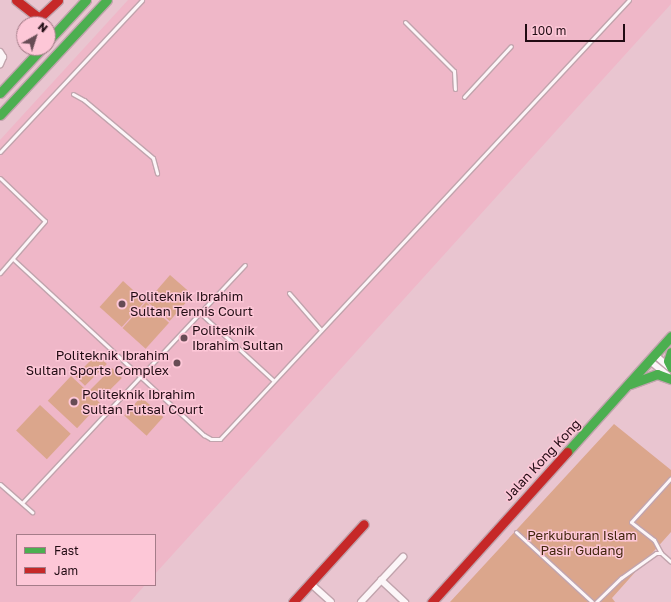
<!DOCTYPE html>
<html>
<head>
<meta charset="utf-8">
<style>
  body { margin:0 }
  #map { position:relative; width:671px; height:602px; overflow:hidden; background:#e9c5d0; font-family:"Golos Text",sans-serif }
  div>[style] { position:absolute }
  .built>* { inset:0; background:#efb7c8 }
  .green>* { inset:0; background:#dba68c; transform-origin:0 0 }
  .roads { filter:drop-shadow(1px 0 #c1a4ad) drop-shadow(-1px 0 #c1a4ad) drop-shadow(0 1px #c1a4ad) drop-shadow(0 -1px #c1a4ad) }
  .lane>* { height:3px; margin:-1.5px; padding:0 1.5px; transform-origin:1.5px; border-radius:1.5px; background:#fcf6f8 }
  .street>* { height:6px; margin:-3px; padding:0 3px; transform-origin:3px; border-radius:3px; background:#fcf6f8 }
  .fast>* { height:9px; margin:-4.5px; padding:0 4.5px; transform-origin:4.5px; border-radius:4.5px; background:#4caf50 }
  .jam>* { height:9px; margin:-4.5px; padding:0 4.5px; transform-origin:4.5px; border-radius:4.5px; background:#c62828 }
  .dots>* { width:11px; height:11px; translate:-50% -50%; box-sizing:border-box; border:2px solid #fdc7d7; border-radius:50% }
  span { translate:-50% -50%; white-space:nowrap; text-align:center; line-height:1.15; -webkit-text-stroke:3px #fdc7d7; paint-order:stroke }
  .poi-label { font-size:13px; color:#210b13 }
  .left { translate:0 -50%; text-align:left }
  .right { translate:-100% -50%; text-align:right }
  .street-label { font-size:13px; color:#210b13 }
  .park-label { font-size:13px; color:#42260d }
  .legend { position:absolute; left:16px; top:534px; width:140px; height:52px; box-sizing:border-box; background:#fdc7d7; border:1px solid #a57c89; margin:0; padding:5px 7px; list-style:none; font-size:12px; color:#210b13 }
  .legend li { display:flex; align-items:center; gap:8px; height:20px }
  .legend b { width:20px; border:1px solid #a57c89 }
  .north { position:absolute; left:16px; top:16px; width:40px; height:40px; box-sizing:border-box; background:#fdc7d7; border:1px solid #a57c89; border-radius:50%; rotate:39deg; font-size:11px; font-weight:700; line-height:16px; text-align:center; color:#210b13 }
  .north::after { content:''; display:block; margin:auto; width:14px; height:18px; background:#674c55; clip-path:polygon(50% 0,100% 100%,50% 72%,0 100%) }
  .scale { position:absolute; left:525px; top:24px; width:100px; height:18px; box-sizing:border-box; border:2px solid #210b13; border-top:0; padding-left:5px; font-size:12px; line-height:14px; white-space:nowrap; color:#210b13; -webkit-text-stroke:3px #fdc7d7; paint-order:stroke }
</style>
</head>
<body>
<div id="map">
  <div class="built">
    <div style="clip-path:polygon(128px 0,671px 0,671px 4px,155px 574px,155px 535px,17px 535px,17px 585px,145px 585px,130px 602px,0 602px,0 140px)"></div>
  </div>
  <div class="green">
    <div style="left:170px;top:275px;width:30px;height:35px;rotate:41deg"></div>
    <div style="left:123px;top:281px;width:30px;height:35px;rotate:42deg"></div>
    <div style="left:146px;top:302px;width:31px;height:35px;rotate:42deg"></div>
    <div style="left:97px;top:354px;width:14px;height:31px;rotate:45deg"></div>
    <div style="left:112px;top:368px;width:14px;height:31px;rotate:45deg"></div>
    <div style="left:71px;top:376px;width:40px;height:34px;rotate:43deg"></div>
    <div style="left:141px;top:397px;width:30px;height:25px;rotate:42deg"></div>
    <div style="left:40px;top:405px;width:42px;height:35px;rotate:43deg"></div>
    <div style="clip-path:polygon(614px 424px,671px 470px,671px 532px,612px 598px,615px 602px,450px 602px)"></div>
  </div>
  <div class="roads">
    <div class="lane">
      <div style="left:405px;top:22px;width:69px;rotate:45deg"></div>
      <div style="left:454px;top:71px;width:18px;rotate:87deg"></div>
      <div style="left:73px;top:94px;width:13px;rotate:29deg"></div>
      <div style="left:84px;top:100px;width:90px;rotate:40deg"></div>
      <div style="left:153px;top:158px;width:16px;rotate:75deg"></div>
      <div style="left:464px;top:97px;width:69px;rotate:-47.3deg"></div>
      <div style="left:0;top:152px;width:208px;rotate:-46.9deg"></div>
      <div style="left:0;top:178px;width:62px;rotate:43.7deg"></div>
      <div style="left:45px;top:221px;width:69px;rotate:130.9deg"></div>
      <div style="left:13px;top:259px;width:260px;rotate:42.7deg"></div>
      <div style="left:204px;top:435px;width:8px;rotate:30deg"></div>
      <div style="left:211px;top:439px;width:9px"></div>
      <div style="left:220px;top:439px;width:600px;rotate:-47.03deg"></div>
      <div style="left:289px;top:293px;width:49px;rotate:49.1deg"></div>
      <div style="left:200px;top:313px;width:100px;rotate:42.6deg"></div>
      <div style="left:0;top:484px;width:43px;rotate:41.2deg"></div>
      <div style="left:22px;top:503px;width:326px;rotate:-46.9deg"></div>
      <div style="left:516px;top:532px;width:103px;rotate:42.6deg"></div>
      <div style="left:661px;top:553px;width:15px;rotate:-118deg"></div>
      <div style="left:654px;top:540px;width:29px;rotate:-142deg"></div>
      <div style="left:631px;top:522px;width:59px;rotate:-47.7deg"></div>
      <div style="left:596px;top:602px;width:35px;rotate:-44deg"></div>
      <div style="left:621px;top:578px;width:43px;rotate:-35.5deg"></div>
      <div style="left:656px;top:553px;width:5px"></div>
      <div style="left:661px;top:553px;width:13px;rotate:42deg"></div>
    </div>
    <div class="street">
      <div style="left:0;top:52px;width:6px;rotate:59deg"></div>
      <div style="left:3px;top:57px;width:8px;rotate:113deg"></div>
      <div style="left:655px;top:355px;width:18px;rotate:41deg"></div>
      <div style="left:650px;top:361px;width:22px;rotate:39deg"></div>
      <div style="left:381px;top:580px;width:33px;rotate:43deg"></div>
      <div style="left:310px;top:583px;width:28px;rotate:42deg"></div>
      <div style="left:361px;top:602px;width:62px;rotate:-47deg"></div>
    </div>
    <div class="fast">
      <div style="left:48px;top:41px;width:56px;rotate:-47.2deg"></div>
      <div style="left:0;top:93px;width:62px;rotate:-47deg"></div>
      <div style="left:0;top:115px;width:157px;rotate:-47.1deg"></div>
      <div style="left:671px;top:352px;width:9px;rotate:108deg"></div>
      <div style="left:668px;top:361px;width:7px;rotate:63deg"></div>
      <div style="left:630px;top:384px;width:29px;rotate:-20deg"></div>
      <div style="left:657px;top:374px;width:15px;rotate:20deg"></div>
      <div style="left:567px;top:452px;width:156px;rotate:-48.1deg"></div>
    </div>
    <div class="jam">
      <div style="left:16px;top:0;width:29px;rotate:38deg"></div>
      <div style="left:39px;top:18px;width:26px;rotate:-43deg"></div>
      <div style="left:293px;top:602px;width:105px;rotate:-47.7deg"></div>
      <div style="left:432px;top:602px;width:202px;rotate:-48deg"></div>
    </div>
  </div>
  <div class="dots">
    <div style="left:122px;top:304px;background:#674c55"></div>
    <div style="left:184px;top:338px;background:#674c55"></div>
    <div style="left:177px;top:363px;background:#674c55"></div>
    <div style="left:74px;top:402px;background:#674c55"></div>
  </div>
  <div class="poi-label">
    <span class="left" style="left:130px;top:304px">Politeknik Ibrahim<br>Sultan Tennis Court</span>
    <span class="left" style="left:192px;top:338px">Politeknik<br>Ibrahim Sultan</span>
    <span class="right" style="left:169px;top:363px">Politeknik Ibrahim<br>Sultan Sports Complex</span>
    <span class="left" style="left:82px;top:402px">Politeknik Ibrahim<br>Sultan Futsal Court</span>
  </div>
  <div class="street-label">
    <span style="left:542px;top:460px;rotate:-47deg">Jalan Kong Kong</span>
  </div>
  <div class="park-label">
    <span style="left:582px;top:543px">Perkuburan Islam<br>Pasir Gudang</span>
  </div>
  <ul class="legend">
  <li><b style="height:5px;background:#4caf50"></b>Fast</li>
  <li><b style="height:5px;background:#c62828"></b>Jam</li>
  </ul>
  <div class="north">N</div>
  <div class="scale">100 m</div>
</div>
</body>
</html>
